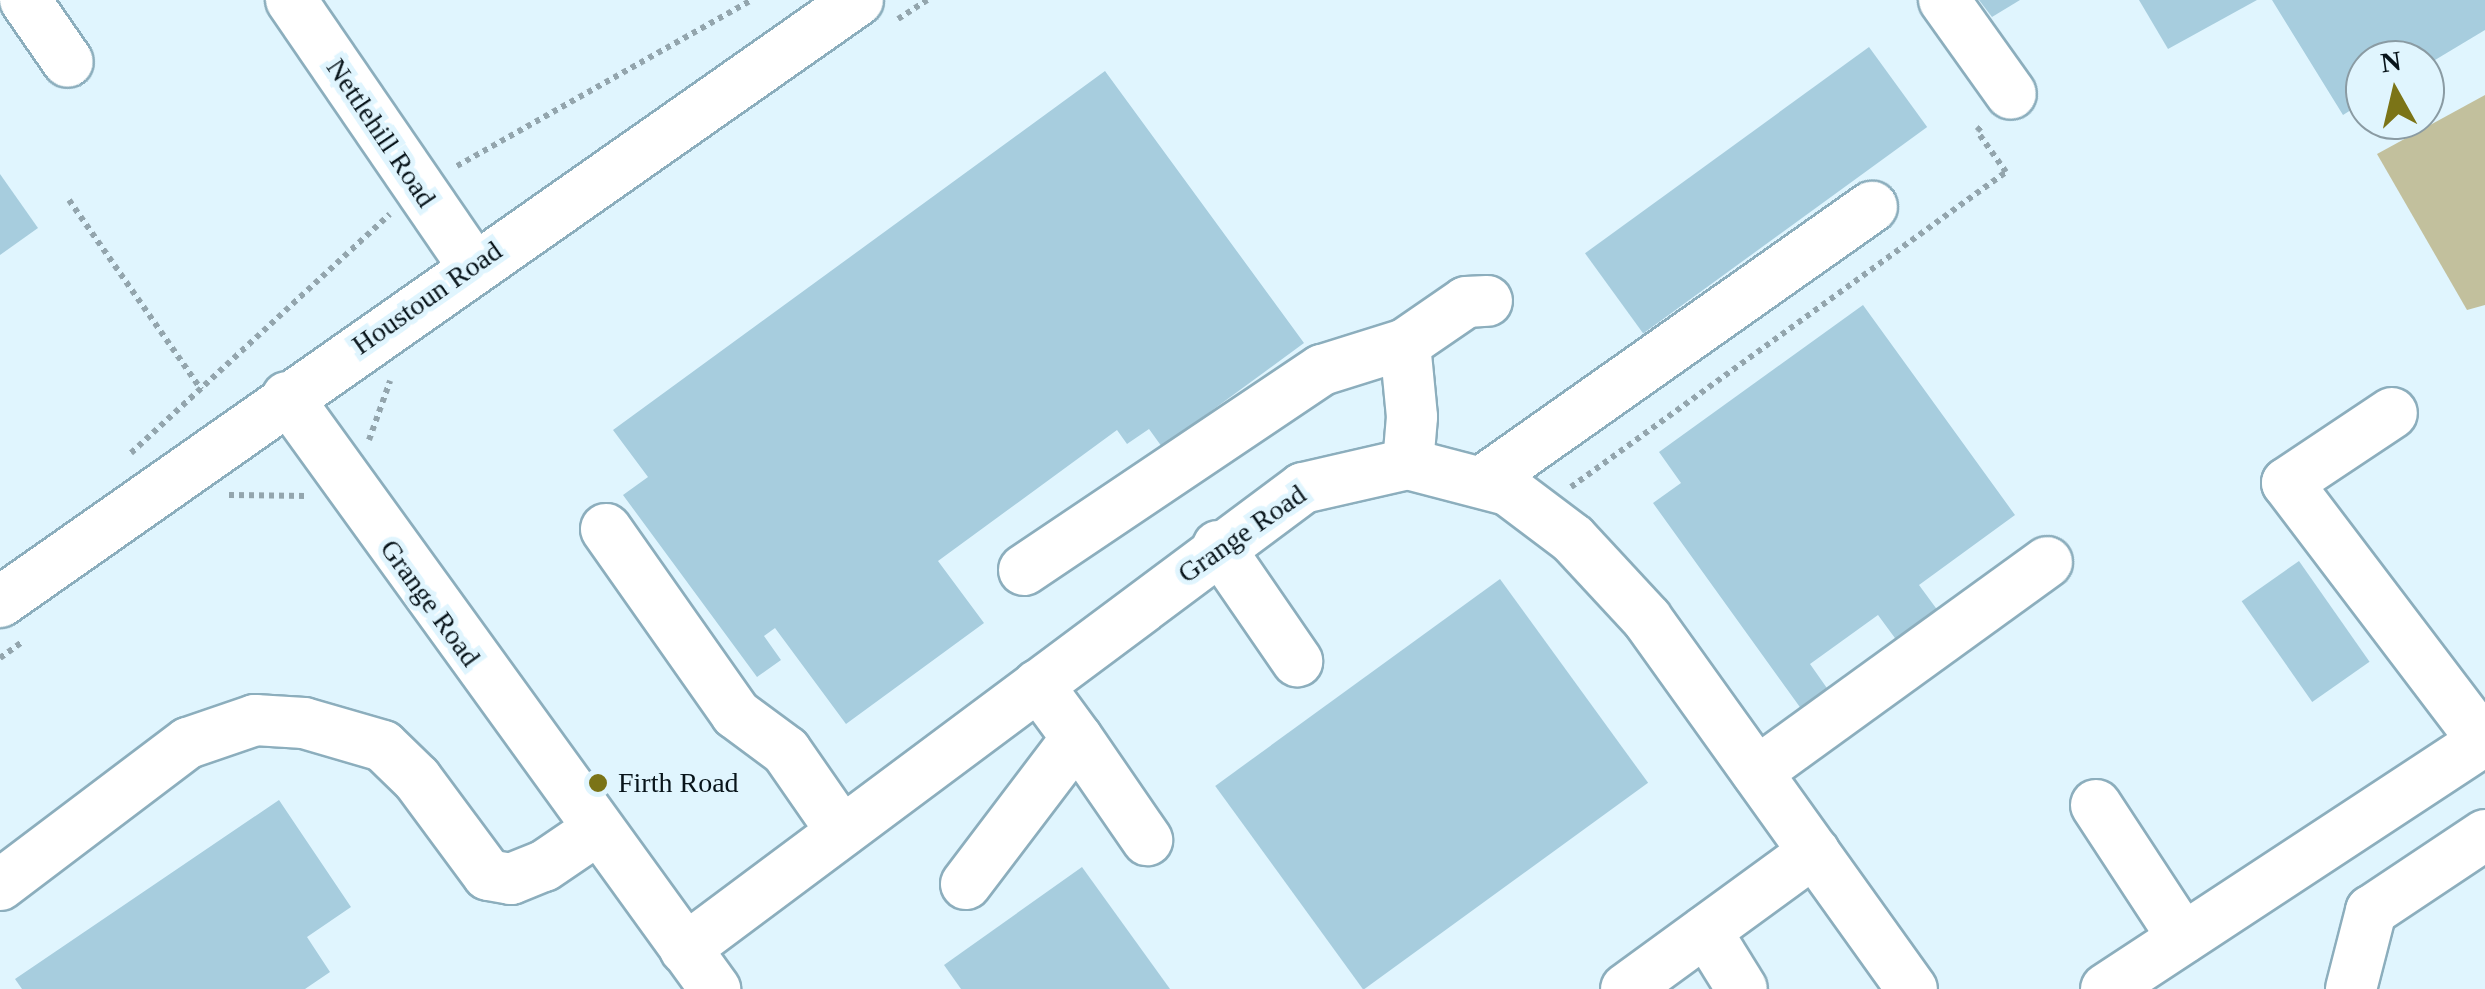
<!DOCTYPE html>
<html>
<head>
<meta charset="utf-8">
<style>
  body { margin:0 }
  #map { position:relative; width:2485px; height:989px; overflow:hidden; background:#e0f5fe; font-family:"Times New Roman",serif }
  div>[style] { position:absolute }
  .forest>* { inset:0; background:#c2c09d }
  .building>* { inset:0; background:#a7cdde; transform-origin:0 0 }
  .path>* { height:6px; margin-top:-3px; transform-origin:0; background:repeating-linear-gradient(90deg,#93a5ad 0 5px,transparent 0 10px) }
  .roads { filter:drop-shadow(2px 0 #8caebd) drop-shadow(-2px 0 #8caebd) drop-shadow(0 2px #8caebd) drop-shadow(0 -2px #8caebd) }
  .minor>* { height:50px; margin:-25px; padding:0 25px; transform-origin:25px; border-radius:25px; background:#fff }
  .dots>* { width:28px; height:28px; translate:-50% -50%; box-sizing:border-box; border:5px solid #e0f5fe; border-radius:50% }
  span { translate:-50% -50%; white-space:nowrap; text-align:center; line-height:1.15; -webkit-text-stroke:10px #e0f5fe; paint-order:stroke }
  .street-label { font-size:28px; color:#08141a }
  .poi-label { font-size:28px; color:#08141a }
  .left { translate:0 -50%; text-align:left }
  .north { position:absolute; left:2345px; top:40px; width:100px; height:100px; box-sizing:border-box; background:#e0f5fe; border:2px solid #8a9ba3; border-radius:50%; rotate:352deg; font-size:28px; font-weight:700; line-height:40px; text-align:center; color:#08141a }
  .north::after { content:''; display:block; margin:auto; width:35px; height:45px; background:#7b7417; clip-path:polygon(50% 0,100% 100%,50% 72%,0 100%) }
</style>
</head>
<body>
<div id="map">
  <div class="forest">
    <div style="clip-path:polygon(2485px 95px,2485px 305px,2467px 310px,2377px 154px)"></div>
  </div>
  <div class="building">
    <div style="clip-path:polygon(1979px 0,2020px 0,1992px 17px)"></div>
    <div style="clip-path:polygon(2139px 0,2257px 0,2168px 49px)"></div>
    <div style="clip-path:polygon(2272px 0,2485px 0,2485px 30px,2425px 66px,2425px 60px,2365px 60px,2365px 101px,2343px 115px)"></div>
    <div style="left:1869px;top:47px;width:99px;height:351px;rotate:54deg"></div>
    <div style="clip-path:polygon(1105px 71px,1304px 343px,1162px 447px,1149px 429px,1127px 444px,1117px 430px,938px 561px,984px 623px,846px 724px,775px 628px,764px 636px,781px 660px,757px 677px,623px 495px,648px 477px,613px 430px)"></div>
    <div style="clip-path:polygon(0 174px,38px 228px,0 255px)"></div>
    <div style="clip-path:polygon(1863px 305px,2015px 515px,1919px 585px,1944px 619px,1903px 649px,1878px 615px,1810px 664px,1829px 691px,1802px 710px,1653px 503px,1681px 483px,1659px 452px)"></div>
    <div style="left:2299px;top:561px;width:123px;height:70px;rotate:55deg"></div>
    <div style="left:1500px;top:579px;width:252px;height:352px;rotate:54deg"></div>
    <div style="clip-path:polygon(279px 800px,351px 907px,307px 937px,330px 972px,305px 989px,22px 989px,15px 979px)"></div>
    <div style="clip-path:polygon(1082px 867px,1170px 989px,961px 989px,944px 965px)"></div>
  </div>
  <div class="path">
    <div style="left:898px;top:19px;width:35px;rotate:-33deg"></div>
    <div style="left:457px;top:166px;width:338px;rotate:-29.4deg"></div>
    <div style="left:69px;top:200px;width:231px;rotate:55.1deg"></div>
    <div style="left:369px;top:440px;width:63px;rotate:-70.4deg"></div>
    <div style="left:131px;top:453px;width:352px;rotate:-42.7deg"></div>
    <div style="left:1571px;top:487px;width:537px;rotate:-35.91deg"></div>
    <div style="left:2006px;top:172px;width:50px;rotate:-125.3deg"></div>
    <div style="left:1977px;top:131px;width:10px;rotate:-45deg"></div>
    <div style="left:229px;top:495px;width:77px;rotate:0.7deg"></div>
    <div style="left:0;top:658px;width:29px;rotate:-36deg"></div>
  </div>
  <div class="roads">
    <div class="minor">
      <div style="left:25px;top:0;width:75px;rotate:55.3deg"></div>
      <div style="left:291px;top:0;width:322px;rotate:55.6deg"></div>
      <div style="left:1944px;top:0;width:115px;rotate:54.5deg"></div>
      <div style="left:1405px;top:344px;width:73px;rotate:84.5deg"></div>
      <div style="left:1412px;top:417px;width:47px;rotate:94.9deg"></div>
      <div style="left:287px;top:397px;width:731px;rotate:54.13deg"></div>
      <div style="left:1483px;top:481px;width:476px;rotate:-35.2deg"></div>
      <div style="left:606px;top:529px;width:226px;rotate:54.9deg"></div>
      <div style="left:736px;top:714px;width:62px;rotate:36.5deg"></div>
      <div style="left:786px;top:751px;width:98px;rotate:55.3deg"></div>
      <div style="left:1218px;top:546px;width:140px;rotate:55.5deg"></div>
      <div style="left:1024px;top:570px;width:359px;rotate:-33.9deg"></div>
      <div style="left:1322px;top:370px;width:87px;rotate:-17.4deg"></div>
      <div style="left:1405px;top:344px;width:74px;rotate:-34.5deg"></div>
      <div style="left:1466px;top:302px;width:21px;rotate:-3deg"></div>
      <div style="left:0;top:602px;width:1048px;rotate:-35.05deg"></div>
      <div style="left:1077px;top:738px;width:124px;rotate:55.5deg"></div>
      <div style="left:1757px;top:772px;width:358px;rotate:-35.9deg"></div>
      <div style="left:2096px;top:805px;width:159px;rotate:56.8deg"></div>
      <div style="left:966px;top:884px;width:183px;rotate:-52.8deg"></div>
      <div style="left:1077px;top:738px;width:66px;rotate:-126.3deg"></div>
      <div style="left:0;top:885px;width:236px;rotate:-37.1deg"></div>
      <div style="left:188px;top:743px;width:71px;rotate:-18.9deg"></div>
      <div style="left:255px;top:720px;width:49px;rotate:3.5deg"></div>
      <div style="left:304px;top:723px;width:82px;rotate:16.2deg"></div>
      <div style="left:383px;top:746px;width:47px;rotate:44.1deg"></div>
      <div style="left:417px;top:779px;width:119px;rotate:53.5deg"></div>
      <div style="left:488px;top:875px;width:23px;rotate:10deg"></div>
      <div style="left:511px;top:879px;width:35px;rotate:-22deg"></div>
      <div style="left:544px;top:866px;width:64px;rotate:-34.2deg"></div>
      <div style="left:1706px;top:931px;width:68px;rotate:58.2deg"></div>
      <div style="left:685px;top:949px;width:771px;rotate:-36.72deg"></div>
      <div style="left:1303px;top:488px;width:108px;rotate:-12.9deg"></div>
      <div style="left:1408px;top:464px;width:103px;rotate:14.6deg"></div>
      <div style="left:1508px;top:490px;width:81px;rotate:37deg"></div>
      <div style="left:1573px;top:539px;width:109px;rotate:47.2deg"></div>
      <div style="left:1647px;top:619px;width:455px;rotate:54.4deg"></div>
      <div style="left:1626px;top:989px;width:233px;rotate:-36.1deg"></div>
      <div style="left:2106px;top:989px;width:451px;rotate:-33.3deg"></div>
      <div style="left:2483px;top:741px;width:324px;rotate:-127.2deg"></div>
      <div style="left:2287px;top:483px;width:126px;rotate:-33.7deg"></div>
      <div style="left:2351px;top:989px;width:81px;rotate:-75.6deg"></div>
      <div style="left:2371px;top:911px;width:137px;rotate:-33.7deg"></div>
    </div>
  </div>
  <div class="dots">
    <div style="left:598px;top:783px;background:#7b7417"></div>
  </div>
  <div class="street-label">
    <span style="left:381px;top:133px;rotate:56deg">Nettlehill Road</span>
    <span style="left:427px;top:298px;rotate:-35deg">Houstoun Road</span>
    <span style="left:1242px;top:534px;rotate:-35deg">Grange Road</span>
    <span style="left:430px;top:603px;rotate:54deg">Grange Road</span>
  </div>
  <div class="poi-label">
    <span class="left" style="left:618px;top:783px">Firth Road</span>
  </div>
  <div class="north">N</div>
</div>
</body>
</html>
